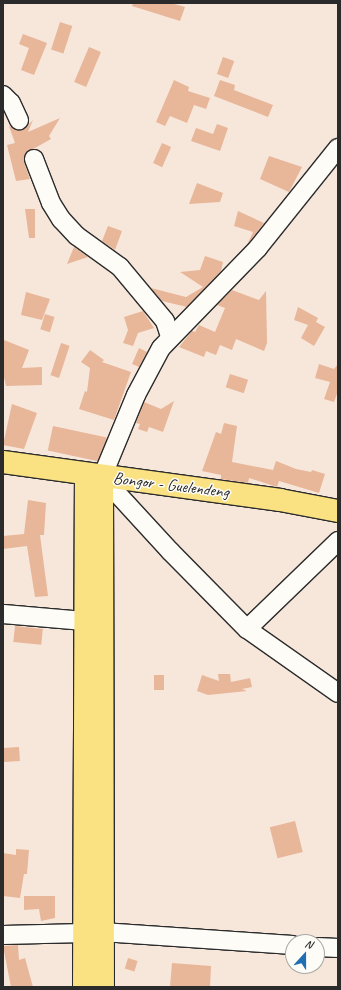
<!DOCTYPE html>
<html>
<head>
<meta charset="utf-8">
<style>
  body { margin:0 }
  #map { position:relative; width:341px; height:990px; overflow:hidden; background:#f7e7db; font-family:Caveat,sans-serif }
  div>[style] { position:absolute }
  .building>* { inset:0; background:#e8b699; transform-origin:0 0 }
  .roads { filter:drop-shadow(1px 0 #2b2b2b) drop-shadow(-1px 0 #2b2b2b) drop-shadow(0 1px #2b2b2b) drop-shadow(0 -1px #2b2b2b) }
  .minor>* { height:18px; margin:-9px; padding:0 9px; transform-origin:9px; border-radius:9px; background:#fdfcf7 }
  .major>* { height:22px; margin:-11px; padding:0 11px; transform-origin:11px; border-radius:11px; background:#fae181 }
  .highway>* { height:22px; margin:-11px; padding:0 11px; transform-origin:11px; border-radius:11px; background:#fae181 }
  span { translate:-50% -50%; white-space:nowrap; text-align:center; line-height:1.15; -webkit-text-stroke:3px #fdfcf7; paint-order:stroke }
  .street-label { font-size:17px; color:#2b2b2b }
  .frame { position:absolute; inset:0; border:4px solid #2b2b2b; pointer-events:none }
  .north { position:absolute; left:285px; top:934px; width:40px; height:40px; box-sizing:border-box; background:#fdfcf7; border:1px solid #a9a8a5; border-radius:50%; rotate:21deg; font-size:11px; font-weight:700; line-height:16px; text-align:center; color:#2b2b2b }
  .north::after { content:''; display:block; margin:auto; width:14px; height:18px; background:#1f6fb2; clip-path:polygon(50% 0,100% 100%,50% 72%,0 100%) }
</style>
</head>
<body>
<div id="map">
  <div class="building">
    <div style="clip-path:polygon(133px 3px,171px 3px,185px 7px,180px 21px,132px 6px)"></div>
    <div style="left:60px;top:22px;width:13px;height:29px;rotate:18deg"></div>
    <div style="clip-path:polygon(23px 34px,47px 43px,34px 75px,21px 70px,29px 48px,19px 44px)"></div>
    <div style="left:89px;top:47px;width:13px;height:38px;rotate:23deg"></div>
    <div style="left:223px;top:57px;width:12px;height:18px;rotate:20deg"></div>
    <div style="clip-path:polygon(174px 80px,189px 87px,188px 91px,210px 98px,206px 109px,194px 105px,187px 123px,170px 116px,165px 126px,156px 122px)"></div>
    <div style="clip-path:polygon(220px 80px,235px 85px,234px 90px,273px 105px,268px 117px,214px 96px)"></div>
    <div style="clip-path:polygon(60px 118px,49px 136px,51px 139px,26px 153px,24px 162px,30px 179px,16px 181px,7px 145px,15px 143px,9px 126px,23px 130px,33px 120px,28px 132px)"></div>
    <div style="clip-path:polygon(217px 124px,228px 128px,220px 151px,191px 141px,196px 128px,213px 134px)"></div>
    <div style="left:162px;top:143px;width:10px;height:22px;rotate:24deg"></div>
    <div style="clip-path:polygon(269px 156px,302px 167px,289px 192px,260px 179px)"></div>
    <div style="clip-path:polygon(197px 183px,223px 193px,220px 202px,189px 204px)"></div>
    <div style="clip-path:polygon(25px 209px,35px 209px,35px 238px,29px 238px)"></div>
    <div style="clip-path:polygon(238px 211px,264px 223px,247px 245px,253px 232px,234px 226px)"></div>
    <div style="clip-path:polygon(108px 226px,122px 231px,115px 250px,102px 241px)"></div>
    <div style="clip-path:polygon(74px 247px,88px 257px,67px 264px)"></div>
    <div style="clip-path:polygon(205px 256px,223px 262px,221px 271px,187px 307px,162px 301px,151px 288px,186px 297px,203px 287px,180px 272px,200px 270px)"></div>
    <div style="clip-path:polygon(232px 290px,259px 300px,266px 291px,267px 343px,264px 351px,236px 339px,232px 350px,220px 345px,216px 355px,206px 351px,204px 357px,179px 347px,192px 331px,195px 332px,199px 325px,215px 332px,225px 308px,217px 305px)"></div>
    <div style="clip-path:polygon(26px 292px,50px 299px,42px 320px,21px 315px)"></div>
    <div style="clip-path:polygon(298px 307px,318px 318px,316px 322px,325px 327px,314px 346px,301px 338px,308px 325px,294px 320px)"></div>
    <div style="clip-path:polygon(143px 311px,154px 328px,138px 333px,133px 346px,123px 343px,128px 330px,124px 317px)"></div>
    <div style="left:45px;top:314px;width:10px;height:16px;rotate:17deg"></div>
    <div style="clip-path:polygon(4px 340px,29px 350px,22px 368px,42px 367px,42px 385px,6px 386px,3px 373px)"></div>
    <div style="left:61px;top:343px;width:9px;height:34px;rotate:18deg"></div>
    <div style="clip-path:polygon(139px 348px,147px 352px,139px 367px,132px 364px)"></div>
    <div style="clip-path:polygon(90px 350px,104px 360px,102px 362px,131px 372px,114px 420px,79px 409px,85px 391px,87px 392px,90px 368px,81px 362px)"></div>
    <div style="clip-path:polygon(319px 364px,334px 369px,338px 364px,338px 391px,334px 402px,324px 399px,330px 382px,315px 378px)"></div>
    <div style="left:230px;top:374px;width:19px;height:14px;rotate:18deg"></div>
    <div style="clip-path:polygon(174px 401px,163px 432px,152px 428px,149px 427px,147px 432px,138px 429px,140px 424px,136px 423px,144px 402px,161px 409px)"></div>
    <div style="clip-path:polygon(12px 404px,37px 413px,24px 449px,3px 445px)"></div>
    <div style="clip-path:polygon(224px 423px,237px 426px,232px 462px,273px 470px,276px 461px,296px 469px,311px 472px,312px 470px,325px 474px,319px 493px,279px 481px,277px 487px,249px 478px,248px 483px,221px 479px,221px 475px,202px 471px,216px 432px,221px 434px)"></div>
    <div style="left:53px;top:426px;width:55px;height:25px;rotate:12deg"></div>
    <div style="clip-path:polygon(28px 500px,46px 503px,44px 535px,40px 535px,48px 596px,35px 597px,27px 546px,3px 549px,3px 536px,24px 534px)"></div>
    <div style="left:15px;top:626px;width:28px;height:16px;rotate:6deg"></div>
    <div style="clip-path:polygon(218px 674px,230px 674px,231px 682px,250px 678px,252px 687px,242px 689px,247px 691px,208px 695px,197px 691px,202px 675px,219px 681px)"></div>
    <div style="left:154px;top:675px;width:10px;height:15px"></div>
    <div style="left:19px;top:747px;width:14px;height:16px;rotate:86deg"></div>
    <div style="left:295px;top:821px;width:32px;height:26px;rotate:76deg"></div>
    <div style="clip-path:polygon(16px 849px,29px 850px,27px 874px,24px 874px,20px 898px,3px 896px,3px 853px,16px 855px)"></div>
    <div style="clip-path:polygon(24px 896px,55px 896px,55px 918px,41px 921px,39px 909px,24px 910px)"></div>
    <div style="clip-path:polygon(18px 945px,19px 960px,25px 958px,33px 987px,11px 987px,3px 946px)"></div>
    <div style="left:128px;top:958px;width:10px;height:11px;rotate:17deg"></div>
    <div style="clip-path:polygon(172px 963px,211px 966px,210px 987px,170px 987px)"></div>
  </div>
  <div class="roads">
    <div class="minor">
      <div style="left:3px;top:95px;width:11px;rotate:45deg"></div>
      <div style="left:11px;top:103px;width:19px;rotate:65deg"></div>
      <div style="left:338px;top:148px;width:128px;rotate:128.7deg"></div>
      <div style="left:258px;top:248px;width:139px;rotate:134.1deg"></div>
      <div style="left:161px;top:348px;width:53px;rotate:118deg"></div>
      <div style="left:136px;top:395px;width:89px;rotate:112.5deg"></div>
      <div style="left:102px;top:477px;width:102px;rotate:47.4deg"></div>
      <div style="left:171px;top:552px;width:108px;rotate:45.4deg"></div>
      <div style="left:247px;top:629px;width:111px;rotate:35.1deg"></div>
      <div style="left:34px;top:159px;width:47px;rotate:68.9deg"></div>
      <div style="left:51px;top:203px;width:19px;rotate:58deg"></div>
      <div style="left:61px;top:219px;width:23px;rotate:47deg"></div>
      <div style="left:77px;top:236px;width:53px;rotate:35.8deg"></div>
      <div style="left:120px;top:267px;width:70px;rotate:50.2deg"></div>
      <div style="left:165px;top:321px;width:16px;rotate:72deg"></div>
      <div style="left:3px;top:614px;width:81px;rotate:4.9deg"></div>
      <div style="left:247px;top:629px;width:127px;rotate:-44deg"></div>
      <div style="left:102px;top:932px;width:191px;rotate:3.9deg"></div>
      <div style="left:3px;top:935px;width:81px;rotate:-1.4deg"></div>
      <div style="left:317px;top:947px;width:21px;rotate:3deg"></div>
    </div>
    <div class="major">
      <div style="left:102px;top:477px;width:510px;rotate:89.89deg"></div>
      <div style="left:84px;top:987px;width:513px;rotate:-89.78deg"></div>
    </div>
    <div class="highway">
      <div style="left:3px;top:462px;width:280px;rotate:7.8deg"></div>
      <div style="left:280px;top:500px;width:59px;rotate:10.7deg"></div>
    </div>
  </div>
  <div class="street-label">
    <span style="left:171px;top:485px;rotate:7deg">Bongor - Guelendeng</span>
  </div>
  <div class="frame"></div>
  <div class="north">N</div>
</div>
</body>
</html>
